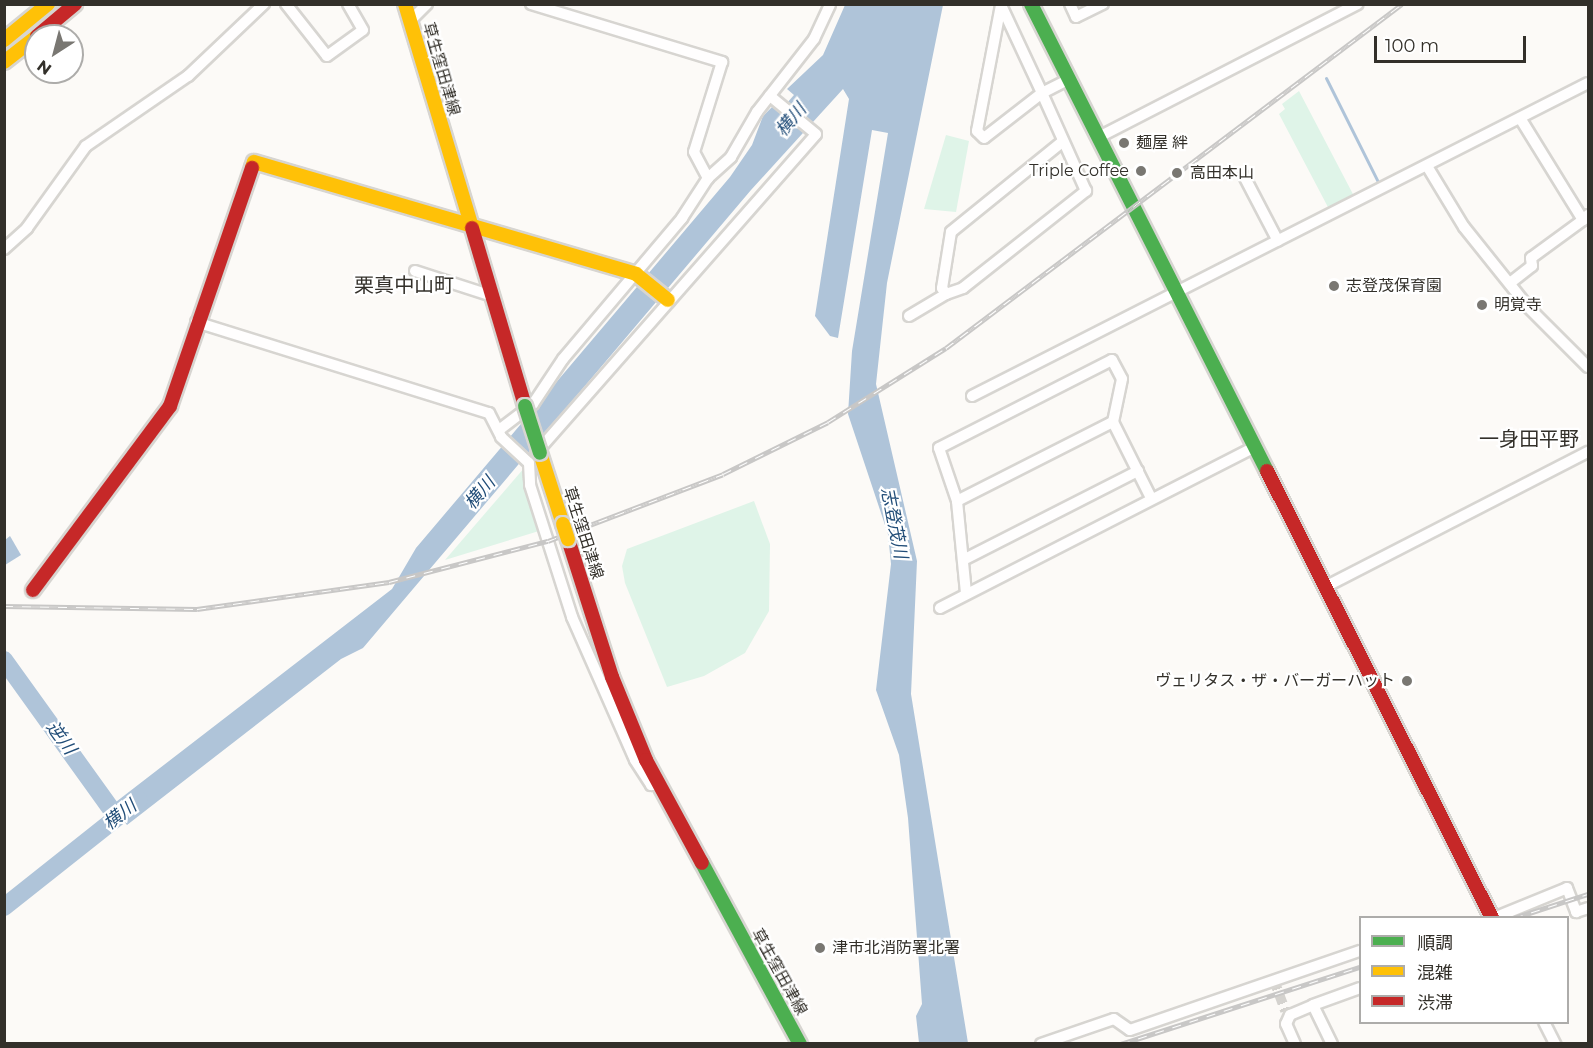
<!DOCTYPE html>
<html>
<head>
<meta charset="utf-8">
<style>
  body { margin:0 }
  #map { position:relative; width:1593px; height:1048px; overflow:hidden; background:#fcfaf7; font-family:Montserrat,"Noto Sans JP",sans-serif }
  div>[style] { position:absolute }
  .green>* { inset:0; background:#dff4e8 }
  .water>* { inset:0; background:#afc4d9 }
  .stream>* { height:3px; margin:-1.5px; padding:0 1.5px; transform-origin:1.5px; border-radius:1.5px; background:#afc4d9 }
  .river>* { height:18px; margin:-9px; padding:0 9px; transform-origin:9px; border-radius:9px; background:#afc4d9 }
  .street-tunnel>* { height:10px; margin-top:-5px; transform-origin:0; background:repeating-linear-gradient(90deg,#d4d2ce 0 10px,transparent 0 15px) }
  .roads { filter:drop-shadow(2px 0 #d7d5d1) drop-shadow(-2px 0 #d7d5d1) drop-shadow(0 2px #d7d5d1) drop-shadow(0 -2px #d7d5d1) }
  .street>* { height:10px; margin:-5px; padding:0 5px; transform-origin:5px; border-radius:5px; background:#fffefe }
  .fast>* { height:14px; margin:-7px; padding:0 7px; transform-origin:7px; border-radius:7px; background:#4caf50 }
  .slow>* { height:14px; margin:-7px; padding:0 7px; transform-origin:7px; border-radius:7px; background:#ffc107 }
  .jam>* { height:14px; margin:-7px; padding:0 7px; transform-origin:7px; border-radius:7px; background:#c62828 }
  .rail>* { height:5px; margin-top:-2.5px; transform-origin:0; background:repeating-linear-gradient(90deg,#fff 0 9px,#c8c7c6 0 18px); box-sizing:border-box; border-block:2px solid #c8c7c6 }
  .bridges { filter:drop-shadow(2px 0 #d7d5d1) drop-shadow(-2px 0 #d7d5d1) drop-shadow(0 2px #d7d5d1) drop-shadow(0 -2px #d7d5d1) }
  .fast-bridge>* { height:14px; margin:-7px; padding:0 7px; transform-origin:7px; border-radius:7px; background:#4caf50 }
  .slow-bridge>* { height:14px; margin:-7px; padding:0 7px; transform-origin:7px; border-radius:7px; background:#ffc107 }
  .dots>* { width:16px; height:16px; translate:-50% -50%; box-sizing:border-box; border:3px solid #fff; border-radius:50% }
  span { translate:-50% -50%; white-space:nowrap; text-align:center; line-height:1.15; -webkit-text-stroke:4.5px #fff; paint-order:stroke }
  .street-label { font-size:16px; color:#33302a }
  .poi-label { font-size:16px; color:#33302a }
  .left { translate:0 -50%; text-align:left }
  .right { translate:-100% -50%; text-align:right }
  .water-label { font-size:18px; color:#214d78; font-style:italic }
  .quarter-label { font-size:20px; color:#33302a }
  .frame { position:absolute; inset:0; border:6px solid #33302a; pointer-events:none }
  .legend { position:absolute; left:1359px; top:916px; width:210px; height:108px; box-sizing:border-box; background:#fff; border:2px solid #adacaa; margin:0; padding:8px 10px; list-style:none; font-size:18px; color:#33302a }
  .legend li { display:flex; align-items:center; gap:12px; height:30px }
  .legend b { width:30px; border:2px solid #adacaa }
  .north { position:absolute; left:24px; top:24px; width:60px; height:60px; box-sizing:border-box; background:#fff; border:2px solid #adacaa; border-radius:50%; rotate:216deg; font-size:16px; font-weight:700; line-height:24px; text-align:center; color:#33302a }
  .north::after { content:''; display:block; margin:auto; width:21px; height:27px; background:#797772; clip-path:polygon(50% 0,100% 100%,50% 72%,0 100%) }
  .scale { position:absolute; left:1374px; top:36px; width:152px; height:27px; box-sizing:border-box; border:3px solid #33302a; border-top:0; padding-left:8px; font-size:18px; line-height:21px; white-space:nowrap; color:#33302a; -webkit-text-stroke:4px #fff; paint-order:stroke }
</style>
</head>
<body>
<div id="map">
  <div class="green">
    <div style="clip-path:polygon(1299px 91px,1355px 198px,1330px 211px,1279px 114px,1285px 109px,1282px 104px)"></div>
    <div style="clip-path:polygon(946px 135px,969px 141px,956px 212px,924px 209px)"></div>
    <div style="clip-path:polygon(525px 467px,539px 531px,445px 560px)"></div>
    <div style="clip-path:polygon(754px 501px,770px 544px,769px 611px,745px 653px,704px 676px,667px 687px,625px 583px,622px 566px,627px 549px)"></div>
  </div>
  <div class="water">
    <div style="clip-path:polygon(845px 5px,943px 5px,887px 283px,876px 384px,917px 561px,911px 694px,968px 1043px,919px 1043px,916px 1016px,922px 1004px,908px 818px,899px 755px,876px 690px,891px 564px,888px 534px,848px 414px,852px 351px,888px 133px,872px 130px,838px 338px,830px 336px,815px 316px,849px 99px,843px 89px,751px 190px,363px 648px,341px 659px,127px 825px,112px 805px,392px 589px,416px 548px,730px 177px,752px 145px,763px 116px,773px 106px,780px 111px,794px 95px,787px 89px,823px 55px)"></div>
    <div style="clip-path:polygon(10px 536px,21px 555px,5px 565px,5px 540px)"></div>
  </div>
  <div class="stream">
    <div style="left:1326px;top:78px;width:119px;rotate:63.4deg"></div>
  </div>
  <div class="river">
    <div style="left:4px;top:660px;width:193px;rotate:54.3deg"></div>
    <div style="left:4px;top:907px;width:172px;rotate:-38.4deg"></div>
  </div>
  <div class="street-tunnel">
    <div style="left:1274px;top:980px;width:33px;rotate:70deg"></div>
  </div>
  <div class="roads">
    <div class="street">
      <div style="left:286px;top:4px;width:66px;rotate:51.7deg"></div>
      <div style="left:327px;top:56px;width:44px;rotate:-35.8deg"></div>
      <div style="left:363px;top:30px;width:30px;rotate:-120deg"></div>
      <div style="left:531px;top:4px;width:200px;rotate:16.9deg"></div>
      <div style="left:722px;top:62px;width:94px;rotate:107.3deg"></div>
      <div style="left:694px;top:152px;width:30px;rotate:62deg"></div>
      <div style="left:708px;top:178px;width:31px;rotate:-42deg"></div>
      <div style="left:731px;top:157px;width:52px;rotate:-60deg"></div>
      <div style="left:757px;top:112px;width:93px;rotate:-52deg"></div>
      <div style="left:814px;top:39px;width:38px;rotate:-65deg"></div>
      <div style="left:1070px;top:4px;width:14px;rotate:65deg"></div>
      <div style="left:1076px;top:17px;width:30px;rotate:-26deg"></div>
      <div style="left:1001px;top:5px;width:97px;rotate:65deg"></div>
      <div style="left:1042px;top:93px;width:73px;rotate:142.2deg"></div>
      <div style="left:984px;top:138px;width:10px;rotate:-135deg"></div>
      <div style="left:977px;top:131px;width:128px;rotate:-79.2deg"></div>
      <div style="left:410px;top:21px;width:24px;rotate:-45deg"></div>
      <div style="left:1520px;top:118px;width:120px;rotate:58.3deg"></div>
      <div style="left:1583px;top:220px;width:7px;rotate:-45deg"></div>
      <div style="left:1097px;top:138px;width:293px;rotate:-27.2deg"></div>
      <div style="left:1062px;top:142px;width:143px;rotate:141deg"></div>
      <div style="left:951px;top:232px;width:57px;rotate:99.1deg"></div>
      <div style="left:942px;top:288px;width:7px;rotate:56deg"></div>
      <div style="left:946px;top:294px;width:18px;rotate:-19deg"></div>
      <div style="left:963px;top:288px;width:157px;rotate:-38.3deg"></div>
      <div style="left:1086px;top:191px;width:107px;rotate:-114.2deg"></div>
      <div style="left:1042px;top:93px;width:29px;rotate:-27deg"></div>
      <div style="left:1427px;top:166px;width:71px;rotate:58.8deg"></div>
      <div style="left:1464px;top:227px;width:102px;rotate:51.3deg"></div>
      <div style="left:1528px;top:307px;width:85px;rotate:45deg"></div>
      <div style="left:1244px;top:176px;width:73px;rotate:62.4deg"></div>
      <div style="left:4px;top:249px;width:31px;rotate:-42deg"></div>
      <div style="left:27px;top:228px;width:101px;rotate:-54.3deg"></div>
      <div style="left:86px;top:146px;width:124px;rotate:-34.5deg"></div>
      <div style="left:188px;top:76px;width:105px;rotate:-43.5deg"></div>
      <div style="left:415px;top:271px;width:78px;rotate:18deg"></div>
      <div style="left:1510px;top:283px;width:28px;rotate:-38deg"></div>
      <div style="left:1532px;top:266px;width:8px;rotate:-97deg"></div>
      <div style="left:1531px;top:258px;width:64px;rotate:-36.2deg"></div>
      <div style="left:909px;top:316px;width:43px;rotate:-30.7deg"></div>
      <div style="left:196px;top:322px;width:307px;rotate:17.3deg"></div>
      <div style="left:489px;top:413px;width:27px;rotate:63deg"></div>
      <div style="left:501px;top:437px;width:38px;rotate:43deg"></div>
      <div style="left:529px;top:463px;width:22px;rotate:87deg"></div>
      <div style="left:530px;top:485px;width:139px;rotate:72.3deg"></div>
      <div style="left:572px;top:617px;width:156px;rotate:66.2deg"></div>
      <div style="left:635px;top:760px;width:30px;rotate:57deg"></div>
      <div style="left:651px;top:785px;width:7px"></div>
      <div style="left:972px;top:396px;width:691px;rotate:-26.94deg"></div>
      <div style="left:499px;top:430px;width:43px;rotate:-37.4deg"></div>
      <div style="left:533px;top:404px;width:54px;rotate:-56.3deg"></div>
      <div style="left:563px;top:359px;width:185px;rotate:-49.8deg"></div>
      <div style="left:682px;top:218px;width:48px;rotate:-57deg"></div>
      <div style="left:536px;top:453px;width:424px;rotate:-48.7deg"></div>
      <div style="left:816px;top:134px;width:60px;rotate:-140.4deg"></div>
      <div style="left:957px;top:501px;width:175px;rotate:-26.9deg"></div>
      <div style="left:1113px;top:422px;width:85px;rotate:63.4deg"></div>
      <div style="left:967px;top:558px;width:192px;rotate:-27deg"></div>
      <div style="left:1325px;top:587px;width:296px;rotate:-27.2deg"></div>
      <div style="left:966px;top:593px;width:92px;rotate:-95.6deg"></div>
      <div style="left:957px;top:501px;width:56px;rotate:-108.8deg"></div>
      <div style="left:939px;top:448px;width:194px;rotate:-27deg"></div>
      <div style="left:1112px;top:360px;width:21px;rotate:62deg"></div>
      <div style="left:1122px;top:379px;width:44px;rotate:101.8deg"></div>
      <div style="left:940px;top:608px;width:353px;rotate:-27.1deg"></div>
      <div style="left:1494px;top:918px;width:79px;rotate:-22.3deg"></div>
      <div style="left:1567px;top:888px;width:26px;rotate:69deg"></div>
      <div style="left:1576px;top:912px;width:13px;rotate:-18deg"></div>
      <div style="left:1544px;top:1022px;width:25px;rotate:63deg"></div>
      <div style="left:1041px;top:1044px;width:77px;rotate:-18.9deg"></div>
      <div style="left:1114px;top:1019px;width:19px;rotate:35deg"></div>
      <div style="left:1130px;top:1030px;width:243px;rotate:-19deg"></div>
      <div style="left:1295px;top:1044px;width:22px;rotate:-114deg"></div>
      <div style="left:1286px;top:1024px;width:10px;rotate:-66deg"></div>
      <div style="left:1290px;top:1015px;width:25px;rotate:-23deg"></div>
      <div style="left:1332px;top:1044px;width:43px;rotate:-116deg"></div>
      <div style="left:1313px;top:1005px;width:50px;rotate:-19.9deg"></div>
    </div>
    <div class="fast">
      <div style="left:1031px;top:4px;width:523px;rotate:63.19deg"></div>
      <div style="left:702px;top:863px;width:206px;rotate:61.6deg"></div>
    </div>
    <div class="slow">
      <div style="left:405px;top:4px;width:234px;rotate:73.3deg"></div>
      <div style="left:4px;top:40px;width:57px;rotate:-39.3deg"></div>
      <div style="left:4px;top:62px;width:41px;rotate:-38deg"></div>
      <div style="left:252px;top:168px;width:6px;rotate:-72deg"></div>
      <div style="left:254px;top:162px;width:398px;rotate:16.3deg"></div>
      <div style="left:636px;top:274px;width:41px;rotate:39.1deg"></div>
      <div style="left:540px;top:453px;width:75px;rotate:72.1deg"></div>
    </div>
    <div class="jam">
      <div style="left:37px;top:36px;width:50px;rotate:-40.1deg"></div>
      <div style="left:472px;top:228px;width:186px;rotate:73.4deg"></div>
      <div style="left:1267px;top:471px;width:500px;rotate:63.28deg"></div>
      <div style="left:568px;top:539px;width:145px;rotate:72.3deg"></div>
      <div style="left:612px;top:677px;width:90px;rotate:67.7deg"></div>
      <div style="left:646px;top:760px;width:117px;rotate:61.5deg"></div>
      <div style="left:33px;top:590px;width:229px;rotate:-53.3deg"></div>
      <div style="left:170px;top:406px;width:252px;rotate:-71deg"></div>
    </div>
  </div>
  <div class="rail">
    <div style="left:4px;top:606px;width:193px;rotate:0.9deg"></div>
    <div style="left:197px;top:609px;width:194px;rotate:-8deg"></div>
    <div style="left:389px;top:582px;width:164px;rotate:-14.5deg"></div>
    <div style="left:548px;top:541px;width:187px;rotate:-20.9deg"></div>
    <div style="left:723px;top:474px;width:117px;rotate:-26.3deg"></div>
    <div style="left:828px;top:422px;width:139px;rotate:-32.1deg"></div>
    <div style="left:946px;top:348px;width:571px;rotate:-37.03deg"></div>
    <div style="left:1514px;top:918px;width:78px;rotate:-18deg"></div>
    <div style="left:1121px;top:1044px;width:251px;rotate:-17.9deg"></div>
  </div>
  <div class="bridges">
    <div class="fast-bridge">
      <div style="left:525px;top:406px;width:49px;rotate:72.3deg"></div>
    </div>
    <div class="slow-bridge">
      <div style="left:563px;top:524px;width:16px;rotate:72deg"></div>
    </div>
  </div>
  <div class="dots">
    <div style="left:1124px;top:143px;background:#797772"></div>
    <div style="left:1141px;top:171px;background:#797772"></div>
    <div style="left:1177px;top:173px;background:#797772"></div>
    <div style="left:1334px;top:286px;background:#797772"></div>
    <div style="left:1482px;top:305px;background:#797772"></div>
    <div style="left:1407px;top:681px;background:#797772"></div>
    <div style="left:820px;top:948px;background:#797772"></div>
  </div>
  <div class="street-label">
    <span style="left:441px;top:69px;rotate:74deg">草生窪田津線</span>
    <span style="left:583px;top:533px;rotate:72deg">草生窪田津線</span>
    <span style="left:779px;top:972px;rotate:61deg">草生窪田津線</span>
  </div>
  <div class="poi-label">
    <span class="left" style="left:1136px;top:143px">麺屋 絆</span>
    <span class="right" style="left:1129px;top:171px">Triple Coffee</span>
    <span class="left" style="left:1190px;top:173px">高田本山</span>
    <span class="left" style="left:1346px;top:286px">志登茂保育園</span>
    <span class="left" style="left:1494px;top:305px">明覚寺</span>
    <span class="right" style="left:1395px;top:681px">ヴェリタス・ザ・バーガーハット</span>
    <span class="left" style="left:832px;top:948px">津市北消防署北署</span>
  </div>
  <div class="water-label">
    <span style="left:791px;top:120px;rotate:-50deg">横川</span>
    <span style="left:480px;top:493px;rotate:-50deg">横川</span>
    <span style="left:894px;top:523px;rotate:79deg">志登茂川</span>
    <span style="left:61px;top:738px;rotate:54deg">逆川</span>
    <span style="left:120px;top:815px;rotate:-38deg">横川</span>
  </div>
  <div class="quarter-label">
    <span style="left:404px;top:285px">栗真中山町</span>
    <span style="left:1529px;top:439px">一身田平野</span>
  </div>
  <div class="frame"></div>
  <ul class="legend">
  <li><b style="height:8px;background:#4caf50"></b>順調</li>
  <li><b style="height:8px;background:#ffc107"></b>混雑</li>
  <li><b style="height:8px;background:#c62828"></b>渋滞</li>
  </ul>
  <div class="north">N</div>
  <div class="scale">100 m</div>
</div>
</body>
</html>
